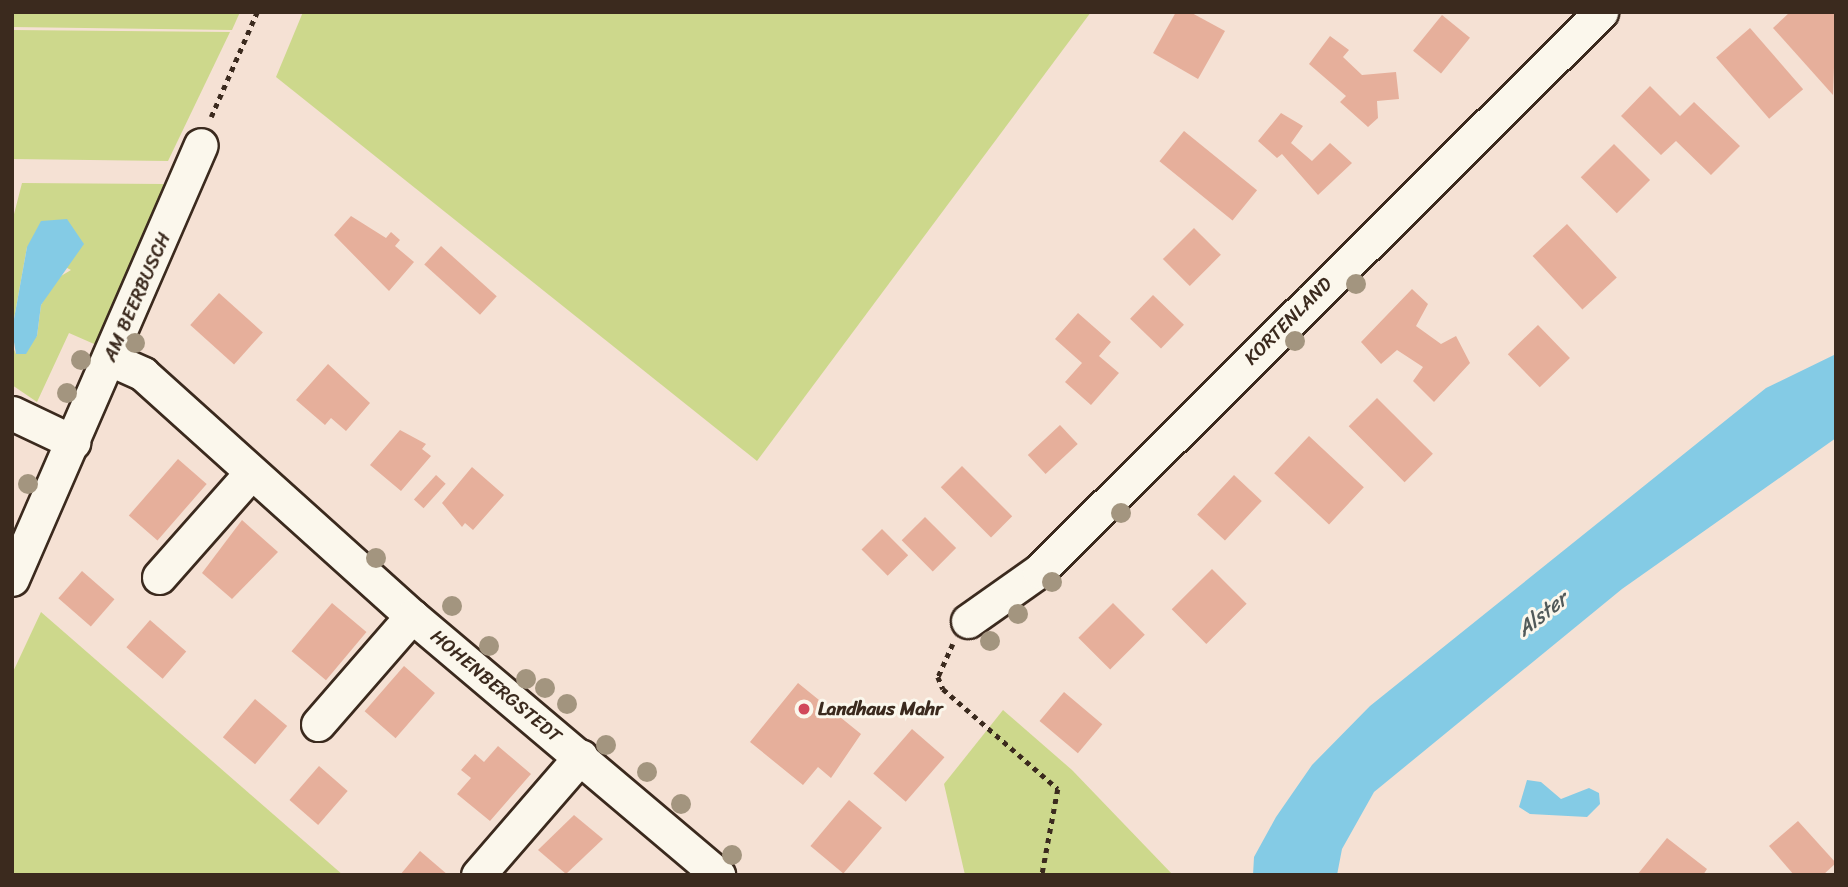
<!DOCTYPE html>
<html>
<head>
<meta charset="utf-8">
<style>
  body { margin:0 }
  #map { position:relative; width:1848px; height:887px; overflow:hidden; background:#f5e1d4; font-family:Sriracha,sans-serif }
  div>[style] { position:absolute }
  .green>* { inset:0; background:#cdd88c }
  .water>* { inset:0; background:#84cbe5 }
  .building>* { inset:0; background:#e6af9b; transform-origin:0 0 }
  .path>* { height:4.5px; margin-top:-2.25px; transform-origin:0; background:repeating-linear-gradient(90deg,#3b2a1e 0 5px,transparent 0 10px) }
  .roads { filter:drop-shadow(2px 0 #3b2a1e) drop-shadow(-2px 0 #3b2a1e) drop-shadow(0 2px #3b2a1e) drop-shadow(0 -2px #3b2a1e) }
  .street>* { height:33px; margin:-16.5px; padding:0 16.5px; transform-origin:16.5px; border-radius:16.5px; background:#fbf7ec }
  .trees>* { width:20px; height:20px; margin:-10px; border-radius:50%; background:#a3957f }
  .dots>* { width:19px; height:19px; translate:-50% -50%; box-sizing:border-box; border:4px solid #fbf7ec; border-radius:50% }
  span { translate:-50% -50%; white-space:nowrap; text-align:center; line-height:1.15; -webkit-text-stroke:6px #fbf7ec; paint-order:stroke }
  .street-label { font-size:19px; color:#3b2a1e }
  .poi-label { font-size:19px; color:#3b2a1e; font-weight:700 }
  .left { translate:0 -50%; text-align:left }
  .water-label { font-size:21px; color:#515a5a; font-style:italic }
  .frame { position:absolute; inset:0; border:14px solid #3b2a1e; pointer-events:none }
</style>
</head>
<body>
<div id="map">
  <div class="green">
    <div style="clip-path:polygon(12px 12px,240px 12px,232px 30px,12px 27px)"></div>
    <div style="clip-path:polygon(303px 12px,1091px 12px,757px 461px,276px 77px)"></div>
    <div style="clip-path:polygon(12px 30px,230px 32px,168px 161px,12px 159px)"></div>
    <div style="clip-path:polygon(22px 183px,164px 184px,101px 347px,69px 333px,37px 402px,12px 385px,12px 345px,16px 354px,37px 336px,41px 305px,56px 279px,71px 270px,27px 247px,12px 330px,12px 222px)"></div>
    <div style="clip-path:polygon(41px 612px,343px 875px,12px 875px,12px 674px)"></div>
    <div style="clip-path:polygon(1003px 710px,1072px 770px,1173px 875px,965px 875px,944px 784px)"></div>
  </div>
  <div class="water">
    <div style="clip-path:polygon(67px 219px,84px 244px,41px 305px,37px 336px,26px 354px,16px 354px,12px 330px,27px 247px,41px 221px)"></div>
    <div style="clip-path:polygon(1836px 354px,1836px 438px,1622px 589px,1374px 792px,1342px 849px,1337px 875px,1253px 875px,1254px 857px,1276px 817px,1312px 765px,1370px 706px,1766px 388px)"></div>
    <div style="clip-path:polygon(1527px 780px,1541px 782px,1561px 799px,1589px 788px,1599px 793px,1600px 804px,1587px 817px,1530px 814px,1519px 807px)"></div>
  </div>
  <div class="building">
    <div style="clip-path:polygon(1176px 12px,1190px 12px,1225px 31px,1198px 79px,1153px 53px)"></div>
    <div style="clip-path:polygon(1790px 12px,1836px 12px,1833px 95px,1773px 28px)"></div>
    <div style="left:1442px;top:15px;width:36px;height:46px;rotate:39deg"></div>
    <div style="left:1750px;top:28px;width:81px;height:45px;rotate:49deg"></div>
    <div style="clip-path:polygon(1330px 36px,1349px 50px,1343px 57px,1362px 75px,1396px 72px,1399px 99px,1377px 101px,1378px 118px,1368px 127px,1340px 102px,1346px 96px,1309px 64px)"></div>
    <div style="clip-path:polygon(1650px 86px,1680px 116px,1694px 102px,1740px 146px,1711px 175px,1676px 141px,1661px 155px,1621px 116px)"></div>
    <div style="clip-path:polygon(1281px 113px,1303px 126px,1291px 143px,1312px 161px,1330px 143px,1352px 163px,1318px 195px,1282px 154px,1277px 158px,1258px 141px)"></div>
    <div style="left:1184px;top:131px;width:94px;height:39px;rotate:39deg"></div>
    <div style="left:1614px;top:144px;width:51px;height:47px;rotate:45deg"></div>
    <div style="clip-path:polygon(351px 216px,386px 238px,391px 232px,400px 240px,395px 246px,414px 262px,389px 291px,334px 235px)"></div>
    <div style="left:1567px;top:224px;width:73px;height:47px;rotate:47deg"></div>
    <div style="left:1194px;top:228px;width:38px;height:44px;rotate:45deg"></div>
    <div style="left:441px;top:246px;width:75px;height:25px;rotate:42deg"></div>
    <div style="clip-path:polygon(1412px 289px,1428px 304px,1416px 326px,1441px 344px,1456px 336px,1470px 363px,1434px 402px,1413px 381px,1423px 367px,1397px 350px,1381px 364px,1361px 342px)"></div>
    <div style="left:219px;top:293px;width:59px;height:43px;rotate:42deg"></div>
    <div style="left:1153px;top:295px;width:43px;height:33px;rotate:44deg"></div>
    <div style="clip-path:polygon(1078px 313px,1111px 342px,1099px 356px,1119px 373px,1091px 405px,1065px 382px,1082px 363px,1055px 339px)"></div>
    <div style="left:1538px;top:325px;width:46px;height:42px;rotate:46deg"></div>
    <div style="clip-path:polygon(328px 364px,370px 403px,346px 431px,331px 418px,325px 425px,296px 400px)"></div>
    <div style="left:1377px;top:398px;width:79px;height:40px;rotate:45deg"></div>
    <div style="left:1060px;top:425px;width:26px;height:44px;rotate:47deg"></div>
    <div style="clip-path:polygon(400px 430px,426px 444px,422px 449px,431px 456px,401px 491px,370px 465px)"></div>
    <div style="left:1309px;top:436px;width:75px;height:51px;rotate:43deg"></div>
    <div style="left:178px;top:459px;width:38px;height:75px;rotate:41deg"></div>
    <div style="left:962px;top:466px;width:71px;height:30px;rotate:45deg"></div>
    <div style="clip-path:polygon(472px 467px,504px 495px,473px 530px,465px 523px,462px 527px,442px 503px)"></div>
    <div style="left:436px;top:475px;width:13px;height:33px;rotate:42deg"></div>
    <div style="left:1234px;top:475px;width:38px;height:54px;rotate:43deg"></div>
    <div style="left:925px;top:517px;width:44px;height:33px;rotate:45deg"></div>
    <div style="clip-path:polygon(242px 520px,278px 552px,232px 599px,202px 573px)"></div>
    <div style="left:882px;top:529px;width:37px;height:29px;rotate:45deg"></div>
    <div style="left:1212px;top:569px;width:49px;height:57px;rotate:45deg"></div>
    <div style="left:82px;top:571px;width:43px;height:36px;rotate:41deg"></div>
    <div style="left:332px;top:603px;width:45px;height:63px;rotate:40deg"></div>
    <div style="left:1113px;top:603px;width:45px;height:49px;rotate:45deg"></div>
    <div style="left:150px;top:620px;width:48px;height:36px;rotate:41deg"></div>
    <div style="left:404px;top:666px;width:41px;height:60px;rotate:41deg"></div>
    <div style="clip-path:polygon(798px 683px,861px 734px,831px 778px,818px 767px,803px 785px,750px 742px)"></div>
    <div style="left:1064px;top:692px;width:50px;height:38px;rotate:40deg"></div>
    <div style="left:255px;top:699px;width:42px;height:50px;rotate:40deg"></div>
    <div style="left:912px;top:729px;width:43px;height:59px;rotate:41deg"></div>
    <div style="clip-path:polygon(498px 746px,531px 774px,490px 821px,457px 794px,471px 778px,461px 770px,475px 754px,484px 762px)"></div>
    <div style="left:319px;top:766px;width:38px;height:45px;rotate:41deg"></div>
    <div style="left:849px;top:800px;width:43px;height:60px;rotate:40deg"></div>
    <div style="clip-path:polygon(574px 815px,603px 839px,566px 874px,538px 850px)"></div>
    <div style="clip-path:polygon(1798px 821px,1836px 863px,1823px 875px,1794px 875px,1769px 846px)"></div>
    <div style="clip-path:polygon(1667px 838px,1707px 869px,1703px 875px,1637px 875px)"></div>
    <div style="clip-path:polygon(420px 851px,448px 875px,400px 875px)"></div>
  </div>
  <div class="path">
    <div style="left:211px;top:117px;width:115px;rotate:-66.3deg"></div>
    <div style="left:953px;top:644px;width:36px;rotate:114deg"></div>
    <div style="left:938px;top:677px;width:13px;rotate:67deg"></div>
    <div style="left:943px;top:689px;width:152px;rotate:41deg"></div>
    <div style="left:1058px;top:789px;width:87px;rotate:100.5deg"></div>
  </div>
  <div class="roads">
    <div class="street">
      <div style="left:110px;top:359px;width:36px;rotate:24deg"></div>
      <div style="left:143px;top:374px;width:362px;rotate:42deg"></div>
      <div style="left:412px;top:616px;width:401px;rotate:40.2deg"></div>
      <div style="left:12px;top:413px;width:68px;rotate:25.4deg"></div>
      <div style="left:159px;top:577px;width:139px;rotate:-48.5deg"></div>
      <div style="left:12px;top:579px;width:473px;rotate:-66.5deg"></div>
      <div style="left:968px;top:621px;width:87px;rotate:-35.2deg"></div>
      <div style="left:1039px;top:571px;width:793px;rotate:-44.85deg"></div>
      <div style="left:318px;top:724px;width:143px;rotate:-49deg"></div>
      <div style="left:478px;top:875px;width:157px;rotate:-49.1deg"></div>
    </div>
  </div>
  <div class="trees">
    <div style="left:1356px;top:284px"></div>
    <div style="left:1295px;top:341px"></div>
    <div style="left:135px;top:343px"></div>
    <div style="left:81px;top:360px"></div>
    <div style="left:67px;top:393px"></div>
    <div style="left:28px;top:484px"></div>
    <div style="left:1121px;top:513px"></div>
    <div style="left:376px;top:558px"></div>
    <div style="left:1052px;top:582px"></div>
    <div style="left:452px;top:606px"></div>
    <div style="left:1018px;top:614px"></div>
    <div style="left:990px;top:641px"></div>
    <div style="left:489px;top:646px"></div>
    <div style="left:526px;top:679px"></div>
    <div style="left:545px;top:688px"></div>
    <div style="left:567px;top:704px"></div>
    <div style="left:606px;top:745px"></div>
    <div style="left:647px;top:772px"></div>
    <div style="left:681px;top:804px"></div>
    <div style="left:732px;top:855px"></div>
  </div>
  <div class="dots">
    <div style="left:804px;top:709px;background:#d1495b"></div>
  </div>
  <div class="street-label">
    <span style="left:137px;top:297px;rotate:-66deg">AM BEERBUSCH</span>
    <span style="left:1288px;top:321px;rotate:-45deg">KORTENLAND</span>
    <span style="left:496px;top:686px;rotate:40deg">HOHENBERGSTEDT</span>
  </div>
  <div class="poi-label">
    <span class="left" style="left:818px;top:709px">Landhaus Mahr</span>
  </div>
  <div class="water-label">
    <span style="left:1542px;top:614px;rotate:-38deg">Alster</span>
  </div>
  <div class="frame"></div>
</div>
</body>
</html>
